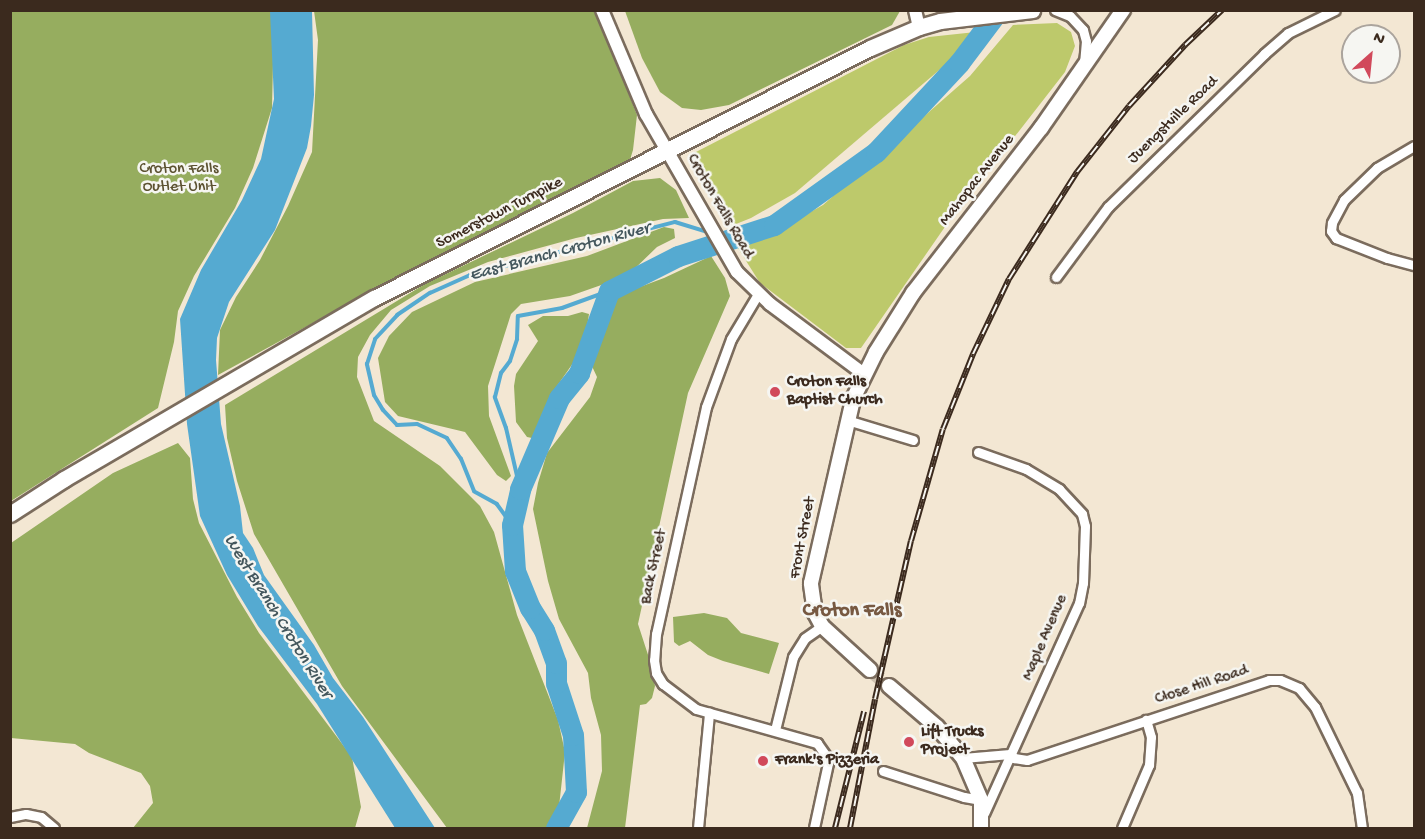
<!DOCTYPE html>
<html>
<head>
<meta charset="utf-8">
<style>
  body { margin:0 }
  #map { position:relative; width:1425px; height:839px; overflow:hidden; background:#f3e7d3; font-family:"Gochi Hand",sans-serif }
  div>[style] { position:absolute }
  .green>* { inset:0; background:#bdc96b }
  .forest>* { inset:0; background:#96ad5f }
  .water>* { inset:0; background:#55aad1 }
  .stream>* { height:4px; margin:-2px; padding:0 2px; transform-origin:2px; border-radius:2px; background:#55aad1 }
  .river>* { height:21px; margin:-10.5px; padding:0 10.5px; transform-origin:10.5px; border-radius:10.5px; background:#55aad1 }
  .secondary-tunnel>* { height:14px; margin-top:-7px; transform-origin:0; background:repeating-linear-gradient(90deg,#cec1af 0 14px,transparent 0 21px) }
  .roads { filter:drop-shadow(2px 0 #7b6c5d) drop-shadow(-2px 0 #7b6c5d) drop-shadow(0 2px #7b6c5d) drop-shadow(0 -2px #7b6c5d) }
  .minor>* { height:9px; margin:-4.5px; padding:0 4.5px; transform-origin:4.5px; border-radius:4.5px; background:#fff }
  .tertiary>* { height:12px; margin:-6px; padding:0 6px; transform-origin:6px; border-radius:6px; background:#fff }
  .secondary>* { height:14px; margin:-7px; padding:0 7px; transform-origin:7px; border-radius:7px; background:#fff }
  .primary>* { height:15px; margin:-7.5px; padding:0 7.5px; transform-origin:7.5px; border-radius:7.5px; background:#fff }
  .rail>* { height:6px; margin-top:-3px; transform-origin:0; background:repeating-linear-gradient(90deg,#f6f6f2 0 11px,#3b2a1e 0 22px); box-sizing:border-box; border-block:2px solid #3b2a1e }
  .dots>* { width:16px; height:16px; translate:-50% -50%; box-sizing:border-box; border:3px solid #f6f6f2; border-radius:50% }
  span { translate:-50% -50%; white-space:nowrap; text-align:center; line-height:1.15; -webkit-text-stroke:5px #f6f6f2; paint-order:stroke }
  .street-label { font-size:16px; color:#3b2a1e }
  .park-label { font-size:16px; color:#5c5231 }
  .poi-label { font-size:16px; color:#3b2a1e; font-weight:700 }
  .left { translate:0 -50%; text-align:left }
  .water-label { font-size:18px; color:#44575d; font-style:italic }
  .quarter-label { font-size:20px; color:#775942; font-weight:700 }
  .frame { position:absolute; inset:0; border:12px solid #3b2a1e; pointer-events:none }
  .north { position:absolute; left:1341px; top:24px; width:60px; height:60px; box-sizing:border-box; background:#f6f6f2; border:2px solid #aba49d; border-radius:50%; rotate:27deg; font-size:16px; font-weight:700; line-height:24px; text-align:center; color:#3b2a1e }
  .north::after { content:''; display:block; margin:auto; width:21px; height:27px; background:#d1495b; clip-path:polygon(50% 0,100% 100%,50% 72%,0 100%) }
</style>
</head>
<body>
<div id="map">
  <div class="green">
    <div style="clip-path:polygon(1057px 23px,1071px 32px,1075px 46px,1065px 72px,949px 221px,861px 348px,846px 348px,760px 283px,736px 245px,764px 238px,823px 205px,970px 76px,1013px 25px)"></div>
    <div style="clip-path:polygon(985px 31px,795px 193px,751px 218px,731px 226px,694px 153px,904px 45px,929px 37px)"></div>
  </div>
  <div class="forest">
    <div style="clip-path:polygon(11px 11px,272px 11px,273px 64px,272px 108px,253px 168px,235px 208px,194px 276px,178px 311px,174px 342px,158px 408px,11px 501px)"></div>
    <div style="clip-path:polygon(314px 11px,596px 11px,637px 115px,633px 150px,629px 163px,485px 233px,331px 313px,218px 375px,220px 330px,236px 297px,260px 260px,288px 206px,312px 152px,318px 40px)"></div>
    <div style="clip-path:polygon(625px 11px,625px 10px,900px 11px,892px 25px,729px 105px,701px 110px,682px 108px,660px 92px,642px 58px)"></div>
    <div style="clip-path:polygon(660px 178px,676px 190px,689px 218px,663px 219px,576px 238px,488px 262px,430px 286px,391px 310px,370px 335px,358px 357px,357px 377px,374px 421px,440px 466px,480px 506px,494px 532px,517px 615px,558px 720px,565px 752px,559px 807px,549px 828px,447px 828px,342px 686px,254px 534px,237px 481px,227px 438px,225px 405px,425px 284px,573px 213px,633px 181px)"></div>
    <div style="clip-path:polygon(664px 227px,674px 229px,675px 238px,657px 247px,627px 276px,570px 296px,521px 304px,511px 314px,488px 386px,489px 416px,511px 476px,506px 481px,497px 475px,465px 432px,398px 416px,385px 402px,378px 358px,389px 336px,412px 312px,475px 282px,587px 256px)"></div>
    <div style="clip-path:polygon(711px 256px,725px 278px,730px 296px,688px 393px,638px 624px,650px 661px,655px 686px,652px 698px,646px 704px,640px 705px,625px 828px,587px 828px,602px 771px,601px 735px,591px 698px,588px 673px,559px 619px,548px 581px,533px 509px,538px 483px,547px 453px,590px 397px,597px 377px,590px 362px,613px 297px,664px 278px)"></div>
    <div style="clip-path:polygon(582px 312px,589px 314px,586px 334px,578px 356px,550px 396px,546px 411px,532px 438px,527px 437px,516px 422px,514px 386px,516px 374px,538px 341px,528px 325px,543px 316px,568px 316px)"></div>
    <div style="clip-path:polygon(178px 443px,190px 458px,193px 499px,199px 523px,237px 597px,259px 633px,352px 757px,361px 807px,355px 828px,133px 828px,153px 803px,150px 786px,141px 773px,89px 753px,75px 744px,11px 738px,11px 543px,113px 473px)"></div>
    <div style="clip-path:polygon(704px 613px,727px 618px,741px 633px,779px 643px,769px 674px,723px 661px,708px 655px,690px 641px,679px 646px,674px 642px,673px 617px)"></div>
  </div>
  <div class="water">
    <div style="clip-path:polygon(270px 11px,312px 11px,314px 95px,311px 126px,307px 148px,275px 230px,229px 302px,217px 338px,216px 360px,221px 424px,240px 506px,243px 533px,253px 548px,264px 575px,314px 645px,333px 678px,363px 717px,435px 828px,395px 828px,317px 704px,258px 626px,227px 575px,200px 516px,187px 424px,180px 319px,201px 270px,242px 200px,261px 159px,274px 99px)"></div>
  </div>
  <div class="stream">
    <div style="left:720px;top:236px;width:15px;rotate:16deg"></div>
    <div style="left:520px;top:489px;width:63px;rotate:-102.9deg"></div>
    <div style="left:506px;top:428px;width:33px;rotate:-110deg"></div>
    <div style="left:495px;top:397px;width:25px;rotate:-76deg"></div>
    <div style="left:501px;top:373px;width:15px;rotate:-53deg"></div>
    <div style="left:510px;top:361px;width:23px;rotate:-72deg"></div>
    <div style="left:517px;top:339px;width:23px;rotate:-88deg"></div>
    <div style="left:518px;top:316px;width:45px;rotate:-10.3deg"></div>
    <div style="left:562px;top:308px;width:50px;rotate:-19.9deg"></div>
    <div style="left:512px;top:525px;width:26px;rotate:-126deg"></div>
    <div style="left:497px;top:504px;width:26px;rotate:-151deg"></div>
    <div style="left:474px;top:491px;width:35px;rotate:-112deg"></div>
    <div style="left:461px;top:459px;width:25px;rotate:-124deg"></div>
    <div style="left:447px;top:438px;width:33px;rotate:-155deg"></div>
    <div style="left:417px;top:424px;width:20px;rotate:177deg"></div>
    <div style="left:397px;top:425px;width:21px;rotate:-133deg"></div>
    <div style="left:383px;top:410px;width:17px;rotate:-121deg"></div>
    <div style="left:374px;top:395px;width:32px;rotate:-103deg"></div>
    <div style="left:367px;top:364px;width:26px;rotate:-72deg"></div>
    <div style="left:375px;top:339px;width:33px;rotate:-47deg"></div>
    <div style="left:397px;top:315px;width:40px;rotate:-34deg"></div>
    <div style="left:430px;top:293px;width:44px;rotate:-24.2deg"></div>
    <div style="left:470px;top:275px;width:212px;rotate:-14.5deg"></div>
    <div style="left:675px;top:222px;width:37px;rotate:17deg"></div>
  </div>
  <div class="river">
    <div style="left:556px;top:828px;width:41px;rotate:-60.9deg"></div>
    <div style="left:576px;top:792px;width:57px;rotate:-93deg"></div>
    <div style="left:573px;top:735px;width:55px;rotate:-108.1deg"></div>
    <div style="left:556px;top:683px;width:20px;rotate:-90deg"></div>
    <div style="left:556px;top:663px;width:35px;rotate:-110deg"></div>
    <div style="left:544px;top:630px;width:26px;rotate:-122deg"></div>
    <div style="left:530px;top:608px;width:40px;rotate:-112deg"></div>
    <div style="left:515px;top:571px;width:46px;rotate:-93.7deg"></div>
    <div style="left:512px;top:525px;width:37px;rotate:-77deg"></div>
    <div style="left:520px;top:489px;width:99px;rotate:-66.8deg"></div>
    <div style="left:559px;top:398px;width:32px;rotate:-51deg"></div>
    <div style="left:579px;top:373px;width:87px;rotate:-69.9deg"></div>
    <div style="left:609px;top:291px;width:77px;rotate:-26.9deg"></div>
    <div style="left:678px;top:256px;width:101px;rotate:-17.9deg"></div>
    <div style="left:774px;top:225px;width:125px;rotate:-35.6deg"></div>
    <div style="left:876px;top:152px;width:122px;rotate:-47deg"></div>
    <div style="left:959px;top:63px;width:66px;rotate:-53deg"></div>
  </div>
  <div class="secondary-tunnel">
    <div style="left:870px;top:670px;width:25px;rotate:40deg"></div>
  </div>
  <div class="roads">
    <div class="minor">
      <div style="left:1055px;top:10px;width:16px;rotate:22deg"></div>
      <div style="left:1070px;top:16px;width:19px;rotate:47deg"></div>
      <div style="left:1083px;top:30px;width:11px;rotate:75deg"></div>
      <div style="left:1086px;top:41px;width:23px;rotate:95deg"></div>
      <div style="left:1414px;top:146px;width:43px;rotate:149.3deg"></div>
      <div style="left:1377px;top:168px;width:46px;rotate:135.9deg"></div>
      <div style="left:1344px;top:200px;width:26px;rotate:118deg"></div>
      <div style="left:1332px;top:223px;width:8px;rotate:97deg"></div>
      <div style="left:1331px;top:231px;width:9px;rotate:54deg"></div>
      <div style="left:1336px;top:238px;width:55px;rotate:21.4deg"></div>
      <div style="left:1387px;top:258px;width:28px;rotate:15deg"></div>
      <div style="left:1056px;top:277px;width:87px;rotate:-53.4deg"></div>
      <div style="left:1108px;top:207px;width:219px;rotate:-44.4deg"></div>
      <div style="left:1264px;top:54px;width:32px;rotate:-41deg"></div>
      <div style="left:1288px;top:33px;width:52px;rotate:-26.1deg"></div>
      <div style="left:758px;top:294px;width:52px;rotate:121deg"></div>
      <div style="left:731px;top:339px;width:72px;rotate:110.2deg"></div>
      <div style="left:706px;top:407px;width:232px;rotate:102.4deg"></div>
      <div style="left:656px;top:634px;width:26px;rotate:94deg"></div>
      <div style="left:654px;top:660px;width:13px;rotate:81deg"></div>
      <div style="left:656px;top:673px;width:13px;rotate:58deg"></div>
      <div style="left:663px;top:684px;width:41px;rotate:37.1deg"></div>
      <div style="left:696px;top:709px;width:126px;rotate:15.7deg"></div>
      <div style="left:817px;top:743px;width:16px;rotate:55deg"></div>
      <div style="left:826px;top:756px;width:7px;rotate:74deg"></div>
      <div style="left:828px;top:763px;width:66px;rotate:102.2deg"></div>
      <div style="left:847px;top:420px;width:69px;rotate:16.9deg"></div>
      <div style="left:978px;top:452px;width:51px;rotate:19.5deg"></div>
      <div style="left:1026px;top:469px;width:39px;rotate:31deg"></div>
      <div style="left:1059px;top:489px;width:34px;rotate:47deg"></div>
      <div style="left:1082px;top:514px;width:12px;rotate:76deg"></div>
      <div style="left:1085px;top:526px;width:57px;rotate:92deg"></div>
      <div style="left:1083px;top:583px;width:20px;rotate:101deg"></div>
      <div style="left:1079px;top:603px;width:230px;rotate:114.3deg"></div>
      <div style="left:775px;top:730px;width:75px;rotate:-76.1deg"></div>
      <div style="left:793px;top:657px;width:22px;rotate:-58deg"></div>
      <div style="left:805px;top:638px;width:21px;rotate:-35deg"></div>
      <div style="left:963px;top:758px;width:47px;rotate:-4.9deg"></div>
      <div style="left:1010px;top:754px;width:6px;rotate:45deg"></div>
      <div style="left:1014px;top:758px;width:13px;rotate:9deg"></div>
      <div style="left:1027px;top:760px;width:255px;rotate:-18.3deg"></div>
      <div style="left:1269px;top:680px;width:11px"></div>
      <div style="left:1280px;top:680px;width:21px;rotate:23deg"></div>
      <div style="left:1299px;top:688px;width:25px;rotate:50deg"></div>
      <div style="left:1315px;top:707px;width:96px;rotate:64deg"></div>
      <div style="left:1357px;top:793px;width:35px;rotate:82deg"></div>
      <div style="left:883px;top:771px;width:85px;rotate:17.8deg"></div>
      <div style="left:964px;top:797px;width:17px;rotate:10deg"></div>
      <div style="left:10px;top:817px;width:16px;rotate:-11deg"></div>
      <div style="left:26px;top:814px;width:15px;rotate:11deg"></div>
      <div style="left:41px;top:817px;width:17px;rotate:40deg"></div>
      <div style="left:698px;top:828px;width:116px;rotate:-84.5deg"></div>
      <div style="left:1122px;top:828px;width:69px;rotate:-66.8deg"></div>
      <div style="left:1149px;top:765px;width:28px;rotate:-86deg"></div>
      <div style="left:1151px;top:737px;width:18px;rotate:-106deg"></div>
    </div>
    <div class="tertiary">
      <div style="left:602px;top:10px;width:113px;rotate:67.1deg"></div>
      <div style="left:646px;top:114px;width:182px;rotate:60.1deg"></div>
      <div style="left:737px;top:272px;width:46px;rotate:44.1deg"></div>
      <div style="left:770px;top:304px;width:117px;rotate:36.7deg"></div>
      <div style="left:915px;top:10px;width:17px;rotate:77deg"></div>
    </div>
    <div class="secondary">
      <div style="left:870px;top:670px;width:65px;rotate:-137.5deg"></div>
      <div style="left:822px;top:626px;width:15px;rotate:-118deg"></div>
      <div style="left:815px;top:613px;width:30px;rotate:-98deg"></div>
      <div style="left:811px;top:583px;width:189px;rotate:-77.1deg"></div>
      <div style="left:853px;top:399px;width:52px;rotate:-63.9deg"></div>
      <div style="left:876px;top:352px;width:70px;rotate:-57.9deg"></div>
      <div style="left:913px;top:293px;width:209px;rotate:-52.2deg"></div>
      <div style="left:1041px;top:128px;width:144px;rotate:-55.2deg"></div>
      <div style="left:889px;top:686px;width:63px;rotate:40.5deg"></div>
      <div style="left:937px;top:727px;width:40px;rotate:50deg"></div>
      <div style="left:963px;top:758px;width:46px;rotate:66.8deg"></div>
      <div style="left:981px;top:800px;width:28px;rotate:90deg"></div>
    </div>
    <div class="primary">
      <div style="left:10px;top:514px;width:64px;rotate:-32.9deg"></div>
      <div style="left:64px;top:479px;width:359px;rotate:-30.3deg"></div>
      <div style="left:374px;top:298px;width:555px;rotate:-26.75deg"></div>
      <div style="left:870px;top:48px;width:53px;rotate:-23.2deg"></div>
      <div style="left:919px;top:27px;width:22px;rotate:-16deg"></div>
      <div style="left:940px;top:21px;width:93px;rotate:-6.8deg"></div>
    </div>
  </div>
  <div class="rail">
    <div style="left:835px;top:828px;width:120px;rotate:-76deg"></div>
    <div style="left:850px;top:828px;width:131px;rotate:-79deg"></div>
    <div style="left:875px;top:699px;width:162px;rotate:-77.2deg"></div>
    <div style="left:911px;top:541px;width:116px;rotate:-74.1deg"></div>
    <div style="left:943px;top:429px;width:81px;rotate:-68.2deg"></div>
    <div style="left:973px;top:354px;width:83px;rotate:-64.4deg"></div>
    <div style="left:1009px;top:279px;width:127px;rotate:-57.6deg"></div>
    <div style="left:1077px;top:172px;width:84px;rotate:-51.8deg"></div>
    <div style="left:1129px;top:106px;width:83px;rotate:-47.4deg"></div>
    <div style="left:1185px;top:45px;width:51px;rotate:-43.4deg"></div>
  </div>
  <div class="dots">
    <div style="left:775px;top:392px;background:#d1495b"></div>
    <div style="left:909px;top:742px;background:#d1495b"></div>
    <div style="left:763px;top:761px;background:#d1495b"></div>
  </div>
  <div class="street-label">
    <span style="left:1174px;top:121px;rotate:-44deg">Juengstville Road</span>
    <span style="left:978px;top:181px;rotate:-52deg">Mahopac Avenue</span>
    <span style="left:719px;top:207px;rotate:60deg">Croton Falls Road</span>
    <span style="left:500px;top:214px;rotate:-27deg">Somerstown Turnpike</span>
    <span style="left:804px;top:538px;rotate:-79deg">Front Street</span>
    <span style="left:655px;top:567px;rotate:-78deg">Back Street</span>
    <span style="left:1046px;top:638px;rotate:-67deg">Maple Avenue</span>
    <span style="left:1202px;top:686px;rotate:-18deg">Close Hill Road</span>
  </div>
  <div class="park-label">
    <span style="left:179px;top:179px">Croton Falls<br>Outlet Unit</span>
  </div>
  <div class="poi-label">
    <span class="left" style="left:787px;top:392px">Croton Falls<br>Baptist Church</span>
    <span class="left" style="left:921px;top:742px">Lift Trucks<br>Project</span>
    <span class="left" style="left:775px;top:761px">Frank's Pizzeria</span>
  </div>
  <div class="water-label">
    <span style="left:560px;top:253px;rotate:-15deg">East Branch Croton River</span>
    <span style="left:277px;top:617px;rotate:58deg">West Branch Croton River</span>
  </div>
  <div class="quarter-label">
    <span style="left:852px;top:611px">Croton Falls</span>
  </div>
  <div class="frame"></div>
  <div class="north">N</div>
</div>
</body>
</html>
